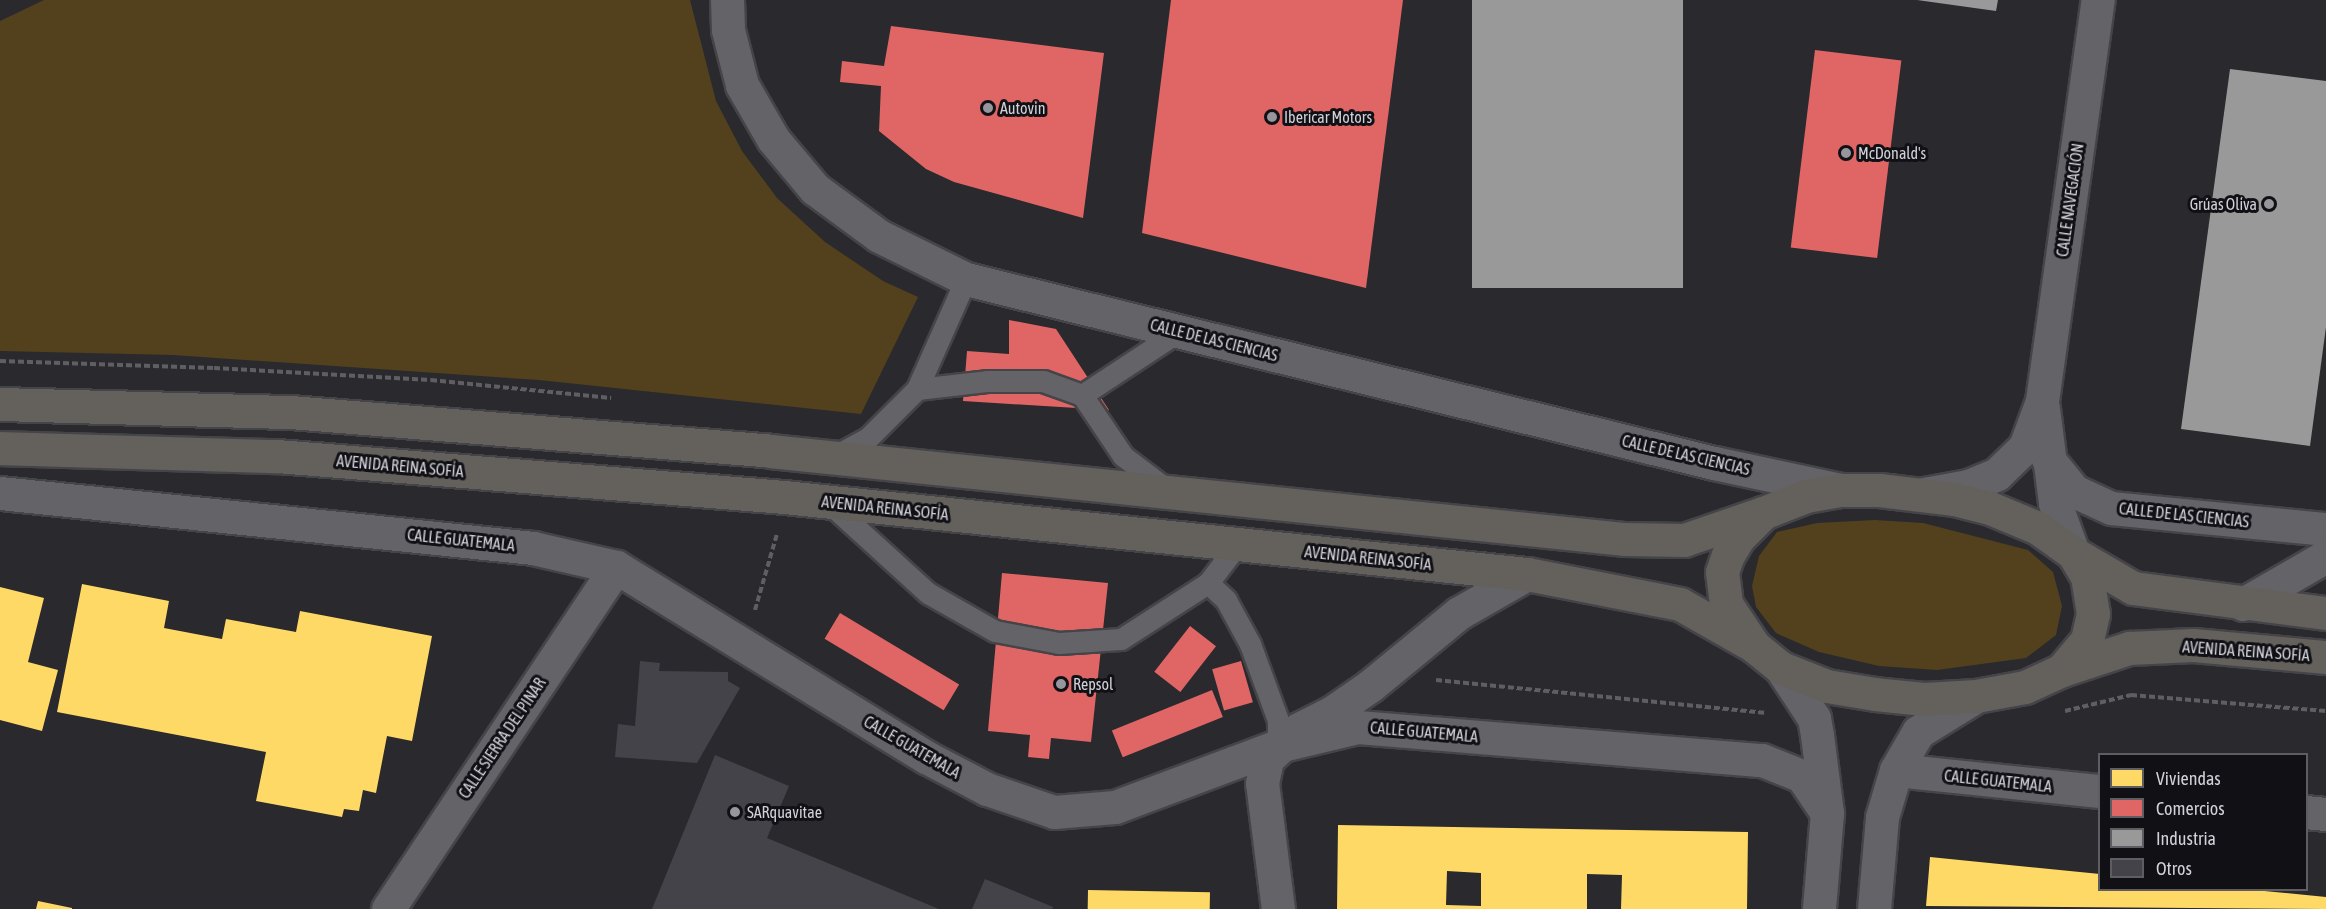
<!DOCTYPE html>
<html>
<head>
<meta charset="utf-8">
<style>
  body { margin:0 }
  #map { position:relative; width:2326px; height:909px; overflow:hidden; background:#29292e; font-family:"Asap Condensed",sans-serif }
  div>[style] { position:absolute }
  .green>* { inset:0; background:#53411e }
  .homes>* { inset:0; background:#ffd966; transform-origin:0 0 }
  .shops>* { inset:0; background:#e06666; transform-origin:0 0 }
  .industry>* { inset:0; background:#999; transform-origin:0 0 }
  .building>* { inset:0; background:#444349 }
  .path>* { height:4px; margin-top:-2px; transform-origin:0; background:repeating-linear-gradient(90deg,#5f5f63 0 6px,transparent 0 9px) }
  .roads { filter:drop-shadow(2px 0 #454449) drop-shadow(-2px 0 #454449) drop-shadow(0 2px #454449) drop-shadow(0 -2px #454449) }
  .service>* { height:21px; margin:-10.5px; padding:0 10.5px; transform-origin:10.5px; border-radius:10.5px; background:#646468 }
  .minor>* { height:33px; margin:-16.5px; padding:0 16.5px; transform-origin:16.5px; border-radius:16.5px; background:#646468 }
  .tertiary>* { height:33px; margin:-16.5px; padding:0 16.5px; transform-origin:16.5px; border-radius:16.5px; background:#646468 }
  .primary>* { height:33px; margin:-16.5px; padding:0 16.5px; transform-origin:16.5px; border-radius:16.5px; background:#64615d }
  .dots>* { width:16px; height:16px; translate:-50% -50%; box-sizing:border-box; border:3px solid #101015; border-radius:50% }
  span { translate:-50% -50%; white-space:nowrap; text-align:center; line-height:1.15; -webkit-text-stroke:6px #101015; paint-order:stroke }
  .poi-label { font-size:16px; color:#d2d1d9 }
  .left { translate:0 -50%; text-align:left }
  .right { translate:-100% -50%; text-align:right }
  .street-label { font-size:16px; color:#d2d1d9 }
  .legend { position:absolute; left:2098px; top:753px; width:210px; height:138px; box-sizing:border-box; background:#101015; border:2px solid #5e5d63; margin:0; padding:8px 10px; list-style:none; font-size:18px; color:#d2d1d9 }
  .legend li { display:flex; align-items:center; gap:12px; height:30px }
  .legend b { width:30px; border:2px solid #5e5d63 }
</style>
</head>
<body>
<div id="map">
  <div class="green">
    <div style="clip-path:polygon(44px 0,690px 0,716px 101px,742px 151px,777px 198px,825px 242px,883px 281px,918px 297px,861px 414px,539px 380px,173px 355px,0 351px,0 21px)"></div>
    <div style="clip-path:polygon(1875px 520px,1923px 523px,2028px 550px,2053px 572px,2062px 606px,2056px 635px,2026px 658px,1937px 670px,1879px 666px,1819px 652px,1776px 633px,1756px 607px,1752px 586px,1759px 556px,1777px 532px,1817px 523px)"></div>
  </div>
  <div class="homes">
    <div style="clip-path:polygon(82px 584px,169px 601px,164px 628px,222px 639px,226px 619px,296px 632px,300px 611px,432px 636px,412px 741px,387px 736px,376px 793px,363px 790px,359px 811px,344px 809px,342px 817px,256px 801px,266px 752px,57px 712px)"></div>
    <div style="clip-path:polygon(0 587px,44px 598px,28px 662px,58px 670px,42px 731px,0 720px)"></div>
    <div style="clip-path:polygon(evenodd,1338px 825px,1748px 832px,1747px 909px,1621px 909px,1622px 875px,1587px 874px,1587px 909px,1337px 909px,1338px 825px,1447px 871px,1481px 873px,1481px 906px,1446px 905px,1447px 871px)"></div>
    <div style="clip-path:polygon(1930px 857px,2100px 874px,2100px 890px,2254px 890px,2326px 897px,2326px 909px,1926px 906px)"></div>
    <div style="left:1088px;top:890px;width:122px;height:19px;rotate:1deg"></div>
    <div style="clip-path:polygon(38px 901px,72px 908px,72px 909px,36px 909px)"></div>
  </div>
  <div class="shops">
    <div style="clip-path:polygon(1171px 0,1403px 0,1366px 288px,1142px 233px)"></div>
    <div style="clip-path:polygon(891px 26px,1104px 53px,1083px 218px,954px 182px,926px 169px,879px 131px,881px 86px,840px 82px,842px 61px,884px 66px)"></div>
    <div style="left:1815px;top:50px;width:87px;height:199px;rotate:7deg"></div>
    <div style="clip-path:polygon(1009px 320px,1056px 329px,1109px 410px,963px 401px,967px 351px,1009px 354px)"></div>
    <div style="clip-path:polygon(1002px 573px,1108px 583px,1091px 742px,1051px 738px,1049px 759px,1028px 757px,1030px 735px,988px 731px)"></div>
    <div style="left:840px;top:613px;width:139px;height:30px;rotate:31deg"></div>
    <div style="left:1190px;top:626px;width:33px;height:58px;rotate:38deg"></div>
    <div style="left:1241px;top:661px;width:43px;height:30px;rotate:74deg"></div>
    <div style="left:1212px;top:690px;width:29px;height:108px;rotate:68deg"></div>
  </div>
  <div class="industry">
    <div style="left:1472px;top:0;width:211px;height:288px"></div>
    <div style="clip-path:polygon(1917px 0,1998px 0,1996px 11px)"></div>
    <div style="clip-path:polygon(2230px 69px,2326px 81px,2326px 327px,2310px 446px,2181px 429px)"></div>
  </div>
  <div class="building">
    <div style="clip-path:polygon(640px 661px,660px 663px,659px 671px,728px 672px,728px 681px,740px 688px,697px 763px,615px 757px,618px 724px,635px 726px)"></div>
    <div style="clip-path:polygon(715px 755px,789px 786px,767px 838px,939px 909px,652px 909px)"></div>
    <div style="clip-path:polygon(985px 879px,1053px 907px,1052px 909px,972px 909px)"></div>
  </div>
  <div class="path">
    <div style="left:0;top:361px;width:214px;rotate:1.9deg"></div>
    <div style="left:214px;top:368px;width:217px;rotate:3.2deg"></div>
    <div style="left:431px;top:380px;width:181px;rotate:5.7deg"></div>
    <div style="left:755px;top:610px;width:79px;rotate:-73.9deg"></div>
    <div style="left:1436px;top:680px;width:332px;rotate:5.7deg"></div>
    <div style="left:2065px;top:711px;width:68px;rotate:-13.6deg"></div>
    <div style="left:2131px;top:695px;width:196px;rotate:4.7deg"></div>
  </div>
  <div class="roads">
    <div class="service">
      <div style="left:917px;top:389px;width:70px;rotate:-6.5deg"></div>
      <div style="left:987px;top:381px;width:56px"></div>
      <div style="left:1043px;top:381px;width:41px;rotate:19.7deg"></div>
      <div style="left:1082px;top:395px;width:73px;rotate:56.1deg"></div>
      <div style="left:1123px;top:456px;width:58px;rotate:37.3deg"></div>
      <div style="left:1082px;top:395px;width:116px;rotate:-33.4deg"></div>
      <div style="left:835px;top:456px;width:38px;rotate:-29deg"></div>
      <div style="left:868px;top:438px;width:69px;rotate:-45deg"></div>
      <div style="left:917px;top:389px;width:120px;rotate:-66deg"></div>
      <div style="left:829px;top:503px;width:134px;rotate:42.3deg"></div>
      <div style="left:928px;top:593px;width:77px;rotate:29.6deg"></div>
      <div style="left:995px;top:631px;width:65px;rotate:10.6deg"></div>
      <div style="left:1059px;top:643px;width:62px;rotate:-3.7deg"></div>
      <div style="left:1121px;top:639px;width:103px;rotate:-32.8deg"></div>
      <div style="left:1208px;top:583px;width:48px;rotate:-52.7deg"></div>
      <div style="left:1208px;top:583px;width:25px;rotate:43deg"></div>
      <div style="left:1226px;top:600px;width:50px;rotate:61.4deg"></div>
      <div style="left:1250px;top:644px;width:81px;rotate:69.8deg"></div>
      <div style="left:1278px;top:720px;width:26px;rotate:90deg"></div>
    </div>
    <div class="minor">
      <div style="left:727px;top:0;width:30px;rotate:88deg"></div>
      <div style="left:728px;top:30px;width:57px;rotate:75.7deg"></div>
      <div style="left:742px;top:85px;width:62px;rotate:60.1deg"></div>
      <div style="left:773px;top:139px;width:65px;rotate:50deg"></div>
      <div style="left:815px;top:189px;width:79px;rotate:36.3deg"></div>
      <div style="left:879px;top:236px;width:97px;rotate:26.3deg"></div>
      <div style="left:966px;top:279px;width:770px;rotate:13.82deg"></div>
      <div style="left:1714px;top:463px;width:130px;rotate:12deg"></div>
      <div style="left:2048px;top:459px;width:41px;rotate:50.9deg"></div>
      <div style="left:2074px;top:491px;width:41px;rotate:24.7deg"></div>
      <div style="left:2111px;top:508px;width:216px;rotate:5.6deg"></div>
      <div style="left:0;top:493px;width:536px;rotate:5.89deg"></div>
      <div style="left:533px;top:548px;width:85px;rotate:12.9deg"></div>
      <div style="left:616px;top:567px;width:364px;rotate:31.5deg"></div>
      <div style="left:926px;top:757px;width:69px;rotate:27.7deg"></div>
      <div style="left:987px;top:789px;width:71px;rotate:18.9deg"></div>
      <div style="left:1054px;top:812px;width:61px;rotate:-4.7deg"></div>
      <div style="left:1115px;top:807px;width:174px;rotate:-20.5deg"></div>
      <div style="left:1278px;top:746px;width:82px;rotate:-13.4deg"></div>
      <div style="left:1358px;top:727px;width:405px;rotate:4.7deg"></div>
      <div style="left:1762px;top:760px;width:43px;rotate:21.8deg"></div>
      <div style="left:1802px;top:776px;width:45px;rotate:56deg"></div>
      <div style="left:2243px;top:604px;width:96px;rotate:-30deg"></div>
      <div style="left:1896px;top:770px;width:205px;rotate:5.9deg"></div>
      <div style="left:2306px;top:812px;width:20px;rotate:6deg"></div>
      <div style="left:388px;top:909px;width:411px;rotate:-56.3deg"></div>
      <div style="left:1278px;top:909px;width:127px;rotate:-97.2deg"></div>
      <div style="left:1262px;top:783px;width:25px;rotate:-78deg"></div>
      <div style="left:1267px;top:759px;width:44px;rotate:-43.2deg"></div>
      <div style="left:1299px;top:729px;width:36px;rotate:-27deg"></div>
      <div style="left:1331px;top:713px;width:47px;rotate:-34.7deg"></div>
      <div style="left:1370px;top:686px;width:115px;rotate:-39.4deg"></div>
      <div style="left:1459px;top:613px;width:78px;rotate:-29.8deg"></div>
    </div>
    <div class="tertiary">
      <div style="left:2043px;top:408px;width:96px;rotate:82.8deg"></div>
      <div style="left:2055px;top:503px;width:53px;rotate:70.2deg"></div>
      <div style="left:1924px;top:494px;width:45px;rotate:-10.3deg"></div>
      <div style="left:1968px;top:486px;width:31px;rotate:-22deg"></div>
      <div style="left:1997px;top:474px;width:39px;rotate:-44deg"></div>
      <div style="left:2025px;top:447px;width:49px;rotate:-69.7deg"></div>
      <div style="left:2042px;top:401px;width:405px;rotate:-82.1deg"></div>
      <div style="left:1781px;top:668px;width:60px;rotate:56.6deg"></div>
      <div style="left:1814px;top:718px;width:17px;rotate:80deg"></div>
      <div style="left:1817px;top:735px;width:79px;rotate:82.7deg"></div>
      <div style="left:1827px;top:813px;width:96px;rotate:94.8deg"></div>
      <div style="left:1874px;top:909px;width:92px;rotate:-85deg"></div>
      <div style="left:1882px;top:817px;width:49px;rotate:-73.4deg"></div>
      <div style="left:1896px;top:770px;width:44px;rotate:-59.9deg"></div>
      <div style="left:1918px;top:732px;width:68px;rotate:-31.8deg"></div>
    </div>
    <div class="primary">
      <div style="left:0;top:404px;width:290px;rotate:1.6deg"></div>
      <div style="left:290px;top:412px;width:482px;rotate:4.6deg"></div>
      <div style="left:770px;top:451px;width:860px;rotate:5.88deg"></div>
      <div style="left:1625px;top:539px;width:59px;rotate:1deg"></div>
      <div style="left:1684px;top:540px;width:83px;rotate:-18.9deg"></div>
      <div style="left:0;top:448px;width:277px;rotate:1.7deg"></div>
      <div style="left:277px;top:456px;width:509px;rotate:4.62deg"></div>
      <div style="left:784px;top:497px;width:747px;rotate:5.92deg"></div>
      <div style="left:1527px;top:574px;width:156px;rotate:11.1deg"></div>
      <div style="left:1680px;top:604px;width:85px;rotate:29.6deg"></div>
      <div style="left:1841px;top:490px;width:38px"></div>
      <div style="left:1879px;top:490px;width:76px;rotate:6.8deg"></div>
      <div style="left:1954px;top:499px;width:37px;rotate:14deg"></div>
      <div style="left:1990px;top:508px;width:52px;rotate:22.6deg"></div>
      <div style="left:2038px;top:528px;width:43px;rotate:35.5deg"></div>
      <div style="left:2073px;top:553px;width:27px;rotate:59deg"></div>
      <div style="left:2087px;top:576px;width:38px;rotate:81deg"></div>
      <div style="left:2093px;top:614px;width:27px;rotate:103deg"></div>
      <div style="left:2087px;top:640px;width:39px;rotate:130deg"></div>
      <div style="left:2062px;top:670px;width:41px;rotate:155.3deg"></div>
      <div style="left:2025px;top:687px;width:50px;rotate:169.6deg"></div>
      <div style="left:1976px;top:696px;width:52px;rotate:176.7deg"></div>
      <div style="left:1924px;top:699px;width:49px;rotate:-174.2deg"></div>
      <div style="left:1875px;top:694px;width:49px;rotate:-170.5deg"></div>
      <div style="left:1827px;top:686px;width:49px;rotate:-158.6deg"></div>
      <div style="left:1781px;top:668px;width:35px;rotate:-141deg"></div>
      <div style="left:1754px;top:646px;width:50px;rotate:-123.7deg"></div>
      <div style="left:1726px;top:604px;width:32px;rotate:-97deg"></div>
      <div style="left:1722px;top:572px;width:18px;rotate:-71deg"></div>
      <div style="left:1728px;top:555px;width:21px;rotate:-59deg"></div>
      <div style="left:1739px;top:537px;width:34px;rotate:-45deg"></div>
      <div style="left:1763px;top:513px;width:46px;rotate:-21.6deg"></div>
      <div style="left:1806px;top:496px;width:36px;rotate:-10deg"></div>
      <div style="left:2073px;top:553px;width:69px;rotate:30.3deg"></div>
      <div style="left:2133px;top:588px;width:195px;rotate:7.4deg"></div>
      <div style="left:2062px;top:670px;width:71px;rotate:-18.2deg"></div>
      <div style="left:2129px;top:648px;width:64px;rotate:-2.7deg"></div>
      <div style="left:2193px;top:645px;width:134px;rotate:5.2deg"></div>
    </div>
  </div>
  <div class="dots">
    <div style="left:988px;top:108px;background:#97969d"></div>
    <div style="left:1272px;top:117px;background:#97969d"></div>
    <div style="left:1846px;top:153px;background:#97969d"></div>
    <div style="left:2269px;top:204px;background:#97969d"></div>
    <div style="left:1061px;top:684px;background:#97969d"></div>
    <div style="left:735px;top:812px;background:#97969d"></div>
  </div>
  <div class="poi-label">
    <span class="left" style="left:1000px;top:108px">Autovin</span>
    <span class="left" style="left:1284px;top:117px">Ibericar Motors</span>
    <span class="left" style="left:1858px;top:153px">McDonald's</span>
    <span class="right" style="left:2257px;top:204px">Grúas Oliva</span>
    <span class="left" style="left:1073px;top:684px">Repsol</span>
    <span class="left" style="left:747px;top:812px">SARquavitae</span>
  </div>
  <div class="street-label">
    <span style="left:2070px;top:200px;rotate:-82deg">CALLE NAVEGACIÓN</span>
    <span style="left:1214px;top:340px;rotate:14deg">CALLE DE LAS CIENCIAS</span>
    <span style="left:1686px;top:455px;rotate:13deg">CALLE DE LAS CIENCIAS</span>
    <span style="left:400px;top:466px;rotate:5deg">AVENIDA REINA SOFÍA</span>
    <span style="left:885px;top:508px;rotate:6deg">AVENIDA REINA SOFÍA</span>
    <span style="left:2184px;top:515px;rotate:6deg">CALLE DE LAS CIENCIAS</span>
    <span style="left:461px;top:540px;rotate:6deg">CALLE GUATEMALA</span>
    <span style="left:1368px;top:558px;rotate:6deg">AVENIDA REINA SOFÍA</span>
    <span style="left:2246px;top:651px;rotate:4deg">AVENIDA REINA SOFÍA</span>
    <span style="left:1424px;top:732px;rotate:5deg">CALLE GUATEMALA</span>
    <span style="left:502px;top:738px;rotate:-56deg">CALLE SIERRA DEL PINAR</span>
    <span style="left:912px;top:747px;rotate:30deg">CALLE GUATEMALA</span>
    <span style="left:1998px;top:781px;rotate:6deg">CALLE GUATEMALA</span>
  </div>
  <ul class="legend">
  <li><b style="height:16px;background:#ffd966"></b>Viviendas</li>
  <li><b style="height:16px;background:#e06666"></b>Comercios</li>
  <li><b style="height:16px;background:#999"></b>Industria</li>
  <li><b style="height:16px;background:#444349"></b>Otros</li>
  </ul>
</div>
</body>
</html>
